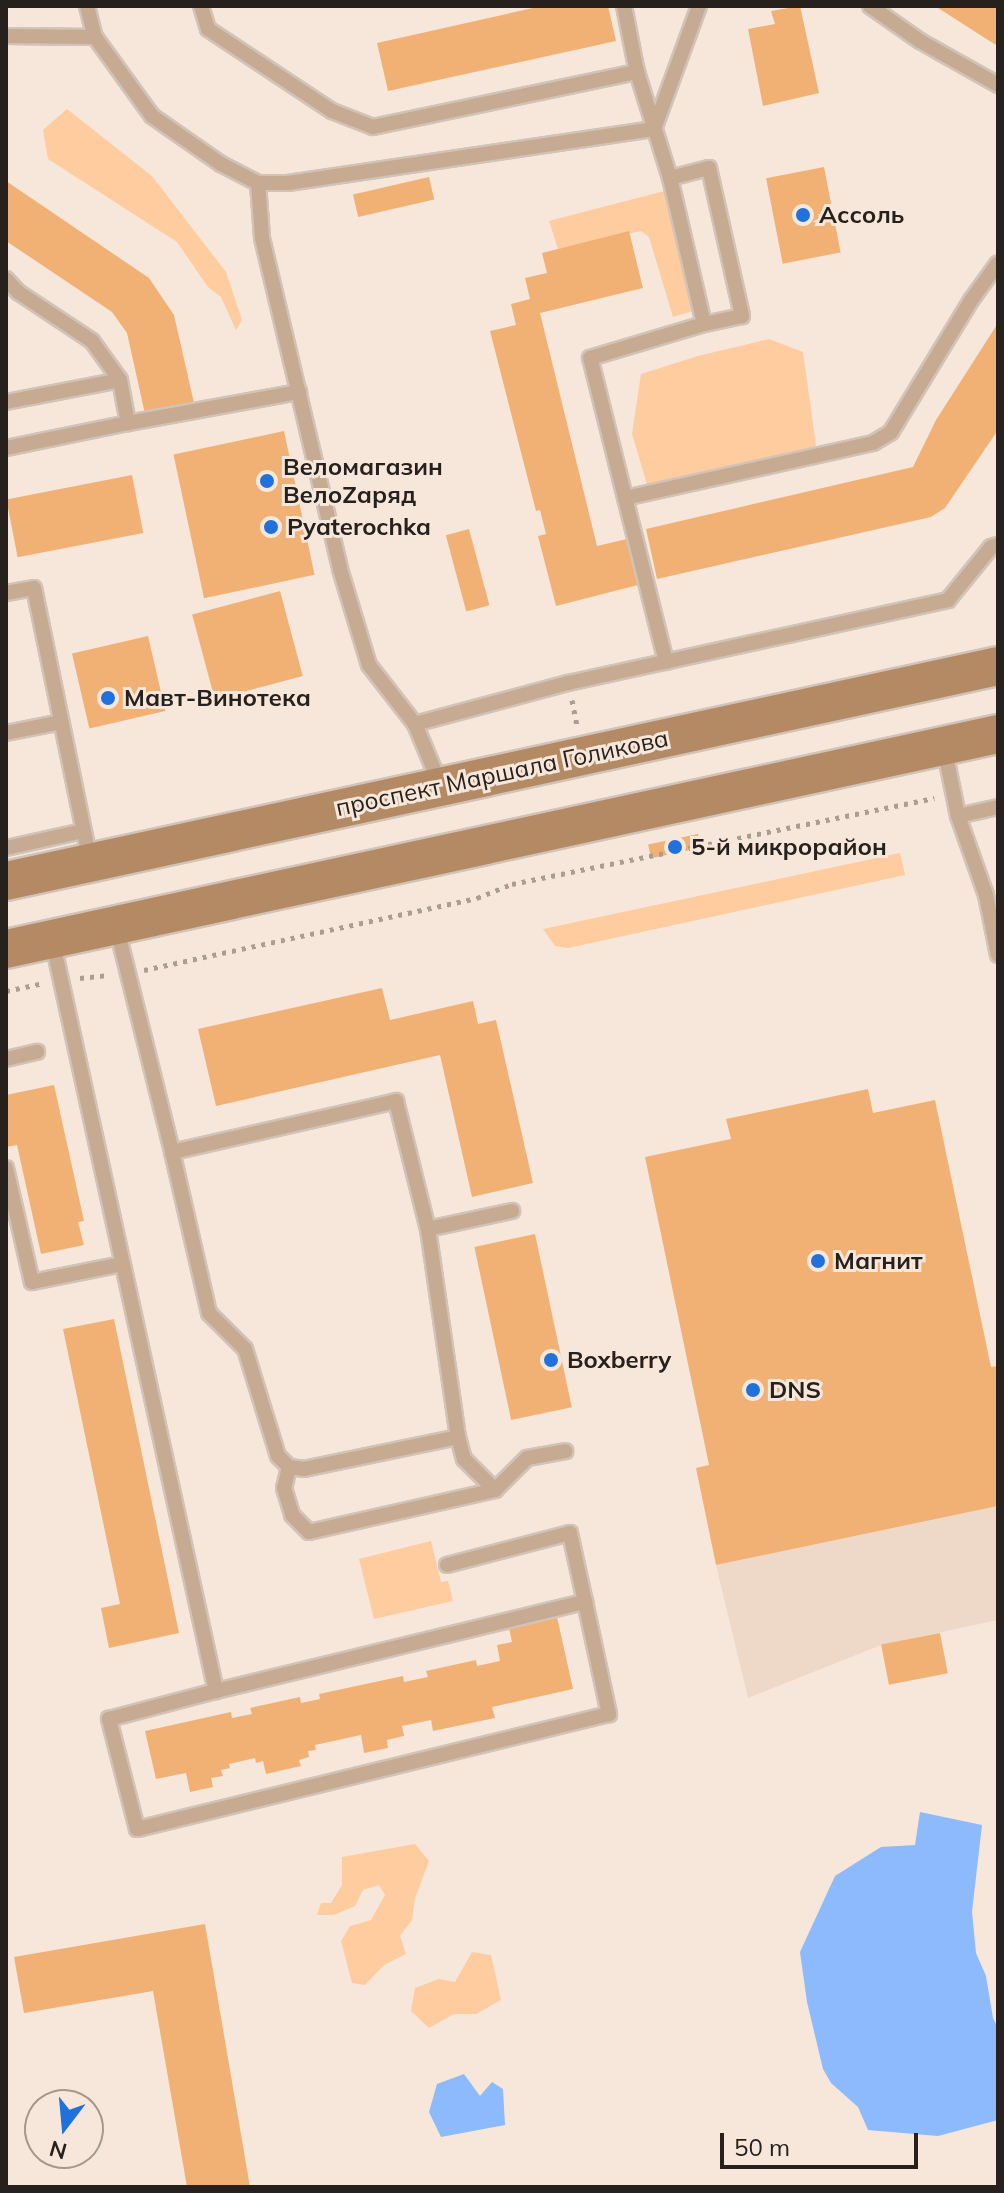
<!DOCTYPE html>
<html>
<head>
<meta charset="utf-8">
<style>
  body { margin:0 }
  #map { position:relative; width:1004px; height:2193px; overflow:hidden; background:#f6e7da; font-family:Mulish,sans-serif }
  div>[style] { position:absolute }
  .built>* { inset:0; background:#eed9c8 }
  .green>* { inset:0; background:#fecc9f }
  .water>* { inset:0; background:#8cbafc }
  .building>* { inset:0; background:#f1b175; transform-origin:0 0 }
  .path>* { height:5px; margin-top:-2.5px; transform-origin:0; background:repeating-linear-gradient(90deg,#a99e94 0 4px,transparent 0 10px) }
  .roads { filter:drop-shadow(2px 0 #d1c3b8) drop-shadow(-2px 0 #d1c3b8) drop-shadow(0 2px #d1c3b8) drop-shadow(0 -2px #d1c3b8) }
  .service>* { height:14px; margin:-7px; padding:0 7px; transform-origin:7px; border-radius:7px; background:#c6aa91 }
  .secondary>* { height:38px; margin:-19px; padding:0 19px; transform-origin:19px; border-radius:19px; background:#b48a64 }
  .dots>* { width:22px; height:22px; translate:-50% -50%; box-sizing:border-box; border:4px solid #f6e7da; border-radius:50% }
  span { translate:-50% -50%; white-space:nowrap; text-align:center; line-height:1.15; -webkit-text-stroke:6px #f6e7da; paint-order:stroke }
  .poi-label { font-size:24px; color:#27211d; font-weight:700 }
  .left { translate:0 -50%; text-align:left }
  .street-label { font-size:24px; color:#27211d }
  .frame { position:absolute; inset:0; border:8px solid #27211d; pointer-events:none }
  .north { position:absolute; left:24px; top:2089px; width:80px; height:80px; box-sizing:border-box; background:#f6e7da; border:2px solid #a3988e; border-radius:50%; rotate:196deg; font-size:22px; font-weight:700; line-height:32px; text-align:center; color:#27211d }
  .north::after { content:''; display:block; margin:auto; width:28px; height:36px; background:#2071dc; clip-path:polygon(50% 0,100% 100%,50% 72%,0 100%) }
  .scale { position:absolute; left:720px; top:2133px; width:198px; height:36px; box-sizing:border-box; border:4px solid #27211d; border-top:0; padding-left:10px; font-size:24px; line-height:28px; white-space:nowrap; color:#27211d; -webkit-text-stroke:6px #f6e7da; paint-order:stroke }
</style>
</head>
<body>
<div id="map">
  <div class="built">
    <div style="clip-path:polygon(998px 1506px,998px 1620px,881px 1645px,748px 1698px,716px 1565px)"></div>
  </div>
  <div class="green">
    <div style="clip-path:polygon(67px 109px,152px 176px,226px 272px,242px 320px,236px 330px,221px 297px,208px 287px,177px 242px,48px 159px,43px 130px)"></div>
    <div style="clip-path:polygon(668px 190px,699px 309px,673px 317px,649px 237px,641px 231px,558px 249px,549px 221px)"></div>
    <div style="clip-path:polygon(769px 339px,803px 352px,818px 460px,649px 491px,632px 434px,641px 374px,698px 356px)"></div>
    <div style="clip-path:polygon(900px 853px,905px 875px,568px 948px,555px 946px,543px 929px)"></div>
    <div style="clip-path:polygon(431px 1541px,441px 1582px,448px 1581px,453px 1601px,374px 1619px,359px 1559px)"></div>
    <div style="clip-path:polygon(415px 1844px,429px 1861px,415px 1898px,412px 1920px,400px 1936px,406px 1954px,384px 1965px,365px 1985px,352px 1983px,341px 1941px,350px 1926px,371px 1920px,385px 1895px,379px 1885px,363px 1890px,355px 1906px,334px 1915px,317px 1915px,321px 1903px,331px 1903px,342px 1885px,342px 1857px)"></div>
    <div style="clip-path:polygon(472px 1952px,491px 1955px,501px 2000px,476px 2014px,454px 2014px,429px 2028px,411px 2011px,415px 1988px,439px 1979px,455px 1982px)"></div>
  </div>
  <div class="water">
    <div style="clip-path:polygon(920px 1812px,982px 1825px,972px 1912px,976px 1953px,986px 1976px,993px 2018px,998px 2028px,998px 2120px,938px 2136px,868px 2130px,858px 2107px,831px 2083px,823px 2069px,807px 2002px,800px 1952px,835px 1876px,881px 1847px,915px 1845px)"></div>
    <div style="clip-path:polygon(464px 2074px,480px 2096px,492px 2082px,503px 2089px,505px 2125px,441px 2137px,429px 2112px,437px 2084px)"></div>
  </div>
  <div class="building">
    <div style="clip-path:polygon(542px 6px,608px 6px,616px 41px,388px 91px,377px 43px)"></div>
    <div style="clip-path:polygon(800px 6px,819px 93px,763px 106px,748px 29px,775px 24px,771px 11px)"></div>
    <div style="clip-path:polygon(935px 6px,998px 6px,998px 46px,988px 40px)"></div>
    <div style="left:824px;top:167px;width:87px;height:59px;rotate:79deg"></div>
    <div style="left:429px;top:177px;width:23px;height:78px;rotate:77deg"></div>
    <div style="clip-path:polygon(6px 181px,149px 278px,174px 315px,194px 403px,145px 414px,127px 333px,112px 312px,6px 241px)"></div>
    <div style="clip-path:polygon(629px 231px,643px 288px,540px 313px,597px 546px,627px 539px,638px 585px,556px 606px,538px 536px,546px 534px,540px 510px,536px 511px,490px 331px,516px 325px,511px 304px,530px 299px,525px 278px,547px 273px,542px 253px)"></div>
    <div style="clip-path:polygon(998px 323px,998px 430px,945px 508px,931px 517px,657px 579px,646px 529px,913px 467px,936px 420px)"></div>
    <div style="left:284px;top:431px;width:147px;height:113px;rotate:78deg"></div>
    <div style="left:132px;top:475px;width:59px;height:128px;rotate:79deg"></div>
    <div style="left:469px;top:529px;width:79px;height:24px;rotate:75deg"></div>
    <div style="left:280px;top:591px;width:88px;height:91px;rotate:75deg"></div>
    <div style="left:148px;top:636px;width:77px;height:78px;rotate:77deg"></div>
    <div style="left:698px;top:834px;width:14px;height:51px;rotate:78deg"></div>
    <div style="clip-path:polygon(382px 988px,390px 1020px,473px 1001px,478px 1024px,496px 1020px,533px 1183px,472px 1197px,440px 1055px,216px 1106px,198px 1029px)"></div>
    <div style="clip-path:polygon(54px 1085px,84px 1221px,78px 1222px,84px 1245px,41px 1254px,17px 1145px,6px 1147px,6px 1095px)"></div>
    <div style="clip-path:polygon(868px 1089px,873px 1113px,935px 1100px,991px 1367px,998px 1366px,998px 1506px,716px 1565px,696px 1468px,709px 1465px,645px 1157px,731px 1139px,726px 1119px)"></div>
    <div style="left:535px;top:1234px;width:177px;height:62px;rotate:78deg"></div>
    <div style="clip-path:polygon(114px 1319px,179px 1633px,109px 1648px,101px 1608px,120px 1604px,63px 1329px)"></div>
    <div style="clip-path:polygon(557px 1617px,573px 1689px,492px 1707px,495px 1718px,433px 1731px,431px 1720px,402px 1726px,404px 1736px,387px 1740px,388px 1748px,364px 1753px,361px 1735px,315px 1745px,316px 1750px,308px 1751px,309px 1757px,299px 1760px,301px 1766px,266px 1774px,263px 1761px,256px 1763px,255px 1758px,229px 1764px,230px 1768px,221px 1770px,223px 1776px,211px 1778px,213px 1787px,190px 1792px,186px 1773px,156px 1779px,145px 1731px,231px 1712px,232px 1718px,252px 1714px,250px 1708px,300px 1697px,301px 1703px,320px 1699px,319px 1694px,403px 1676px,404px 1682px,428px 1677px,426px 1671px,476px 1660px,477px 1666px,500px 1661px,497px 1645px,512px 1642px,509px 1628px)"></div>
    <div style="left:940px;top:1633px;width:41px;height:60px;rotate:79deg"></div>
    <div style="clip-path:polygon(205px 1924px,250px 2187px,187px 2187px,153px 1991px,24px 2013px,14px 1957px)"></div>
  </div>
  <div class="path">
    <div style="left:572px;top:700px;width:25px;rotate:79deg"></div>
    <div style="left:144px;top:970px;width:341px;rotate:-12.2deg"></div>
    <div style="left:477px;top:898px;width:38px;rotate:-22deg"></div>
    <div style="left:512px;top:884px;width:431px;rotate:-11.5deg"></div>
    <div style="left:80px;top:978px;width:30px;rotate:-6deg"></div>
    <div style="left:6px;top:991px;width:38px;rotate:-12deg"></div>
  </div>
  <div class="roads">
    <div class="service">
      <div style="left:87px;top:6px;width:32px;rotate:76deg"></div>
      <div style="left:95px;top:37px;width:97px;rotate:54.2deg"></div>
      <div style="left:152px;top:116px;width:84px;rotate:34.8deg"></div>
      <div style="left:221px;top:164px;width:42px;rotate:27.2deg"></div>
      <div style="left:258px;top:183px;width:30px"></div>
      <div style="left:288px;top:183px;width:370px;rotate:-8.4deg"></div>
      <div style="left:654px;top:129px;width:131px;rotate:-69.9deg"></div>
      <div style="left:201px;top:6px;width:24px;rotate:73deg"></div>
      <div style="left:208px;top:29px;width:149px;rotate:33.5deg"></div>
      <div style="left:332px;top:111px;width:44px;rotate:21.3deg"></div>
      <div style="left:373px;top:127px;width:270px;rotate:-11.8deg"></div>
      <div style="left:624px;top:6px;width:67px;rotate:78.9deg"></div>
      <div style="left:637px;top:72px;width:111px;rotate:72.7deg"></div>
      <div style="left:870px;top:6px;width:61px;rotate:35deg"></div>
      <div style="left:920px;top:41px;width:90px;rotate:29.4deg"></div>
      <div style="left:6px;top:36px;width:89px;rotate:0.6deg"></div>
      <div style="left:258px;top:183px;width:55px;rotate:85.8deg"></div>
      <div style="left:262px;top:238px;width:340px;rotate:76.7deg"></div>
      <div style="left:340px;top:569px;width:100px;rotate:73.2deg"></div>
      <div style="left:369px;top:665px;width:75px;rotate:52.1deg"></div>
      <div style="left:415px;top:724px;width:65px;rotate:67.4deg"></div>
      <div style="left:6px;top:279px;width:18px;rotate:47deg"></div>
      <div style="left:18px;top:292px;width:89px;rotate:33.5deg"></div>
      <div style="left:92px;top:341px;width:48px;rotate:54.3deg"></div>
      <div style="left:120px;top:380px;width:44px;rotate:79.5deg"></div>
      <div style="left:128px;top:423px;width:125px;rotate:168.4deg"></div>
      <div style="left:6px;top:402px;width:116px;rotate:-10.9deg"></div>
      <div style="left:128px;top:423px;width:174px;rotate:-10.3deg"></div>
      <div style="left:625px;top:498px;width:254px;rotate:-12.5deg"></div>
      <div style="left:873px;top:443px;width:21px;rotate:-31deg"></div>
      <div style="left:891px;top:432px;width:156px;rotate:-58.7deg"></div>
      <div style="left:972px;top:299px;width:44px;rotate:-54.2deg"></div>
      <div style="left:6px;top:593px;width:28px;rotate:-10deg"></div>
      <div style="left:34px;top:588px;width:280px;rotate:78.4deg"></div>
      <div style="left:666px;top:662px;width:313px;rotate:-104deg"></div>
      <div style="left:590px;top:358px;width:119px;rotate:-16.6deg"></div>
      <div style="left:704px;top:324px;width:150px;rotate:-103.1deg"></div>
      <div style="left:670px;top:178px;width:40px;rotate:-14.4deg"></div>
      <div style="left:709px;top:168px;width:152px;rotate:77.4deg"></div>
      <div style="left:742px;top:316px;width:39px;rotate:168deg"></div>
      <div style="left:415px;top:724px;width:158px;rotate:-15deg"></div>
      <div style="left:568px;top:683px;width:389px;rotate:-12.3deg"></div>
      <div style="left:948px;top:600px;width:68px;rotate:-50.9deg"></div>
      <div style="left:991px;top:547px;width:7px;rotate:-16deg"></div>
      <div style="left:6px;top:733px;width:56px;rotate:-11.3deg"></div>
      <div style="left:944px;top:747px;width:70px;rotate:78.5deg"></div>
      <div style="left:958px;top:816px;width:84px;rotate:70.5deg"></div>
      <div style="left:986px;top:895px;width:61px;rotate:78.7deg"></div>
      <div style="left:958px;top:816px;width:41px;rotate:-12.7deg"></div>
      <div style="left:6px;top:848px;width:79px;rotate:-12.4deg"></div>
      <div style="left:116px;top:925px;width:234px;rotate:76.1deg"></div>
      <div style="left:172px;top:1152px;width:230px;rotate:-12.8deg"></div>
      <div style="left:396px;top:1101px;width:132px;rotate:76deg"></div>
      <div style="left:428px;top:1229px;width:210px;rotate:81.8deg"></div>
      <div style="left:458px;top:1437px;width:157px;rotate:168.3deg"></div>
      <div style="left:304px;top:1469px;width:15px;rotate:-172deg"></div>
      <div style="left:289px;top:1467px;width:16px;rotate:-135deg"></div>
      <div style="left:278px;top:1456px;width:112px;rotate:-107.1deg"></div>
      <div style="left:245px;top:1349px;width:51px;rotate:-135deg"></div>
      <div style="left:209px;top:1313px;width:165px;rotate:-102.9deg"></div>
      <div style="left:52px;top:939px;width:770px;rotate:77.7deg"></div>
      <div style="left:216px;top:1691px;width:380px;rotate:-13.6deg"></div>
      <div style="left:585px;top:1602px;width:115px;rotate:77.9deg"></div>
      <div style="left:609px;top:1714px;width:486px;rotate:166.3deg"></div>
      <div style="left:137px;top:1829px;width:114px;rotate:-104.3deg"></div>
      <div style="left:109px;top:1719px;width:111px;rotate:-14.7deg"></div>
      <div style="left:6px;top:1059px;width:32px;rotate:-13deg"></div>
      <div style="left:6px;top:1168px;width:117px;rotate:77.2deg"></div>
      <div style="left:32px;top:1282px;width:92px;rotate:-11.3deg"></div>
      <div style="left:428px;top:1229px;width:86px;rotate:-12.1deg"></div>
      <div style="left:458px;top:1437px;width:23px;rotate:75deg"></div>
      <div style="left:464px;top:1459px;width:44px;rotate:45deg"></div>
      <div style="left:289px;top:1467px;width:22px;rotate:103deg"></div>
      <div style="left:284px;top:1488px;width:28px;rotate:73deg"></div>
      <div style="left:292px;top:1515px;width:24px;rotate:45deg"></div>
      <div style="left:309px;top:1532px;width:191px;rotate:-12.7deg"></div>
      <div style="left:495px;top:1490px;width:45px;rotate:-45deg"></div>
      <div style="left:527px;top:1458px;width:39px;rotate:-10deg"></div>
      <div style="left:447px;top:1565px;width:127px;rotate:-14.6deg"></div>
      <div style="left:570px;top:1533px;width:71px;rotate:77.7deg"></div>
    </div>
    <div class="secondary">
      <div style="left:6px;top:881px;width:1015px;rotate:-12.23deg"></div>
      <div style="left:6px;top:949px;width:1015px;rotate:-12.23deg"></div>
    </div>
  </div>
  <div class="dots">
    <div style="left:803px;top:215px;background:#2071dc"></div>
    <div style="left:267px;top:481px;background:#2071dc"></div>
    <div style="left:271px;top:527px;background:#2071dc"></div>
    <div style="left:108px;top:698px;background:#2071dc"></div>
    <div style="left:675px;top:847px;background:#2071dc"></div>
    <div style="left:818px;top:1261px;background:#2071dc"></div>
    <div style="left:551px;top:1360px;background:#2071dc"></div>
    <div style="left:753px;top:1390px;background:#2071dc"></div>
  </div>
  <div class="poi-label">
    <span class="left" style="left:819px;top:215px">Ассоль</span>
    <span class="left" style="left:283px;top:481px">Веломагазин<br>ВелоZаряд</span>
    <span class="left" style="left:287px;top:527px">Pyaterochka</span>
    <span class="left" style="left:124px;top:698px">Мавт-Винотека</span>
    <span class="left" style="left:691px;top:847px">5-й микрорайон</span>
    <span class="left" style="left:834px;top:1261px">Магнит</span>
    <span class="left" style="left:567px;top:1360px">Boxberry</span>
    <span class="left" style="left:769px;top:1390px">DNS</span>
  </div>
  <div class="street-label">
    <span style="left:502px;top:773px;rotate:-12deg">проспект Маршала Голикова</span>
  </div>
  <div class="frame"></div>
  <div class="north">N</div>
  <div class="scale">50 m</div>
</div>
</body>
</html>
